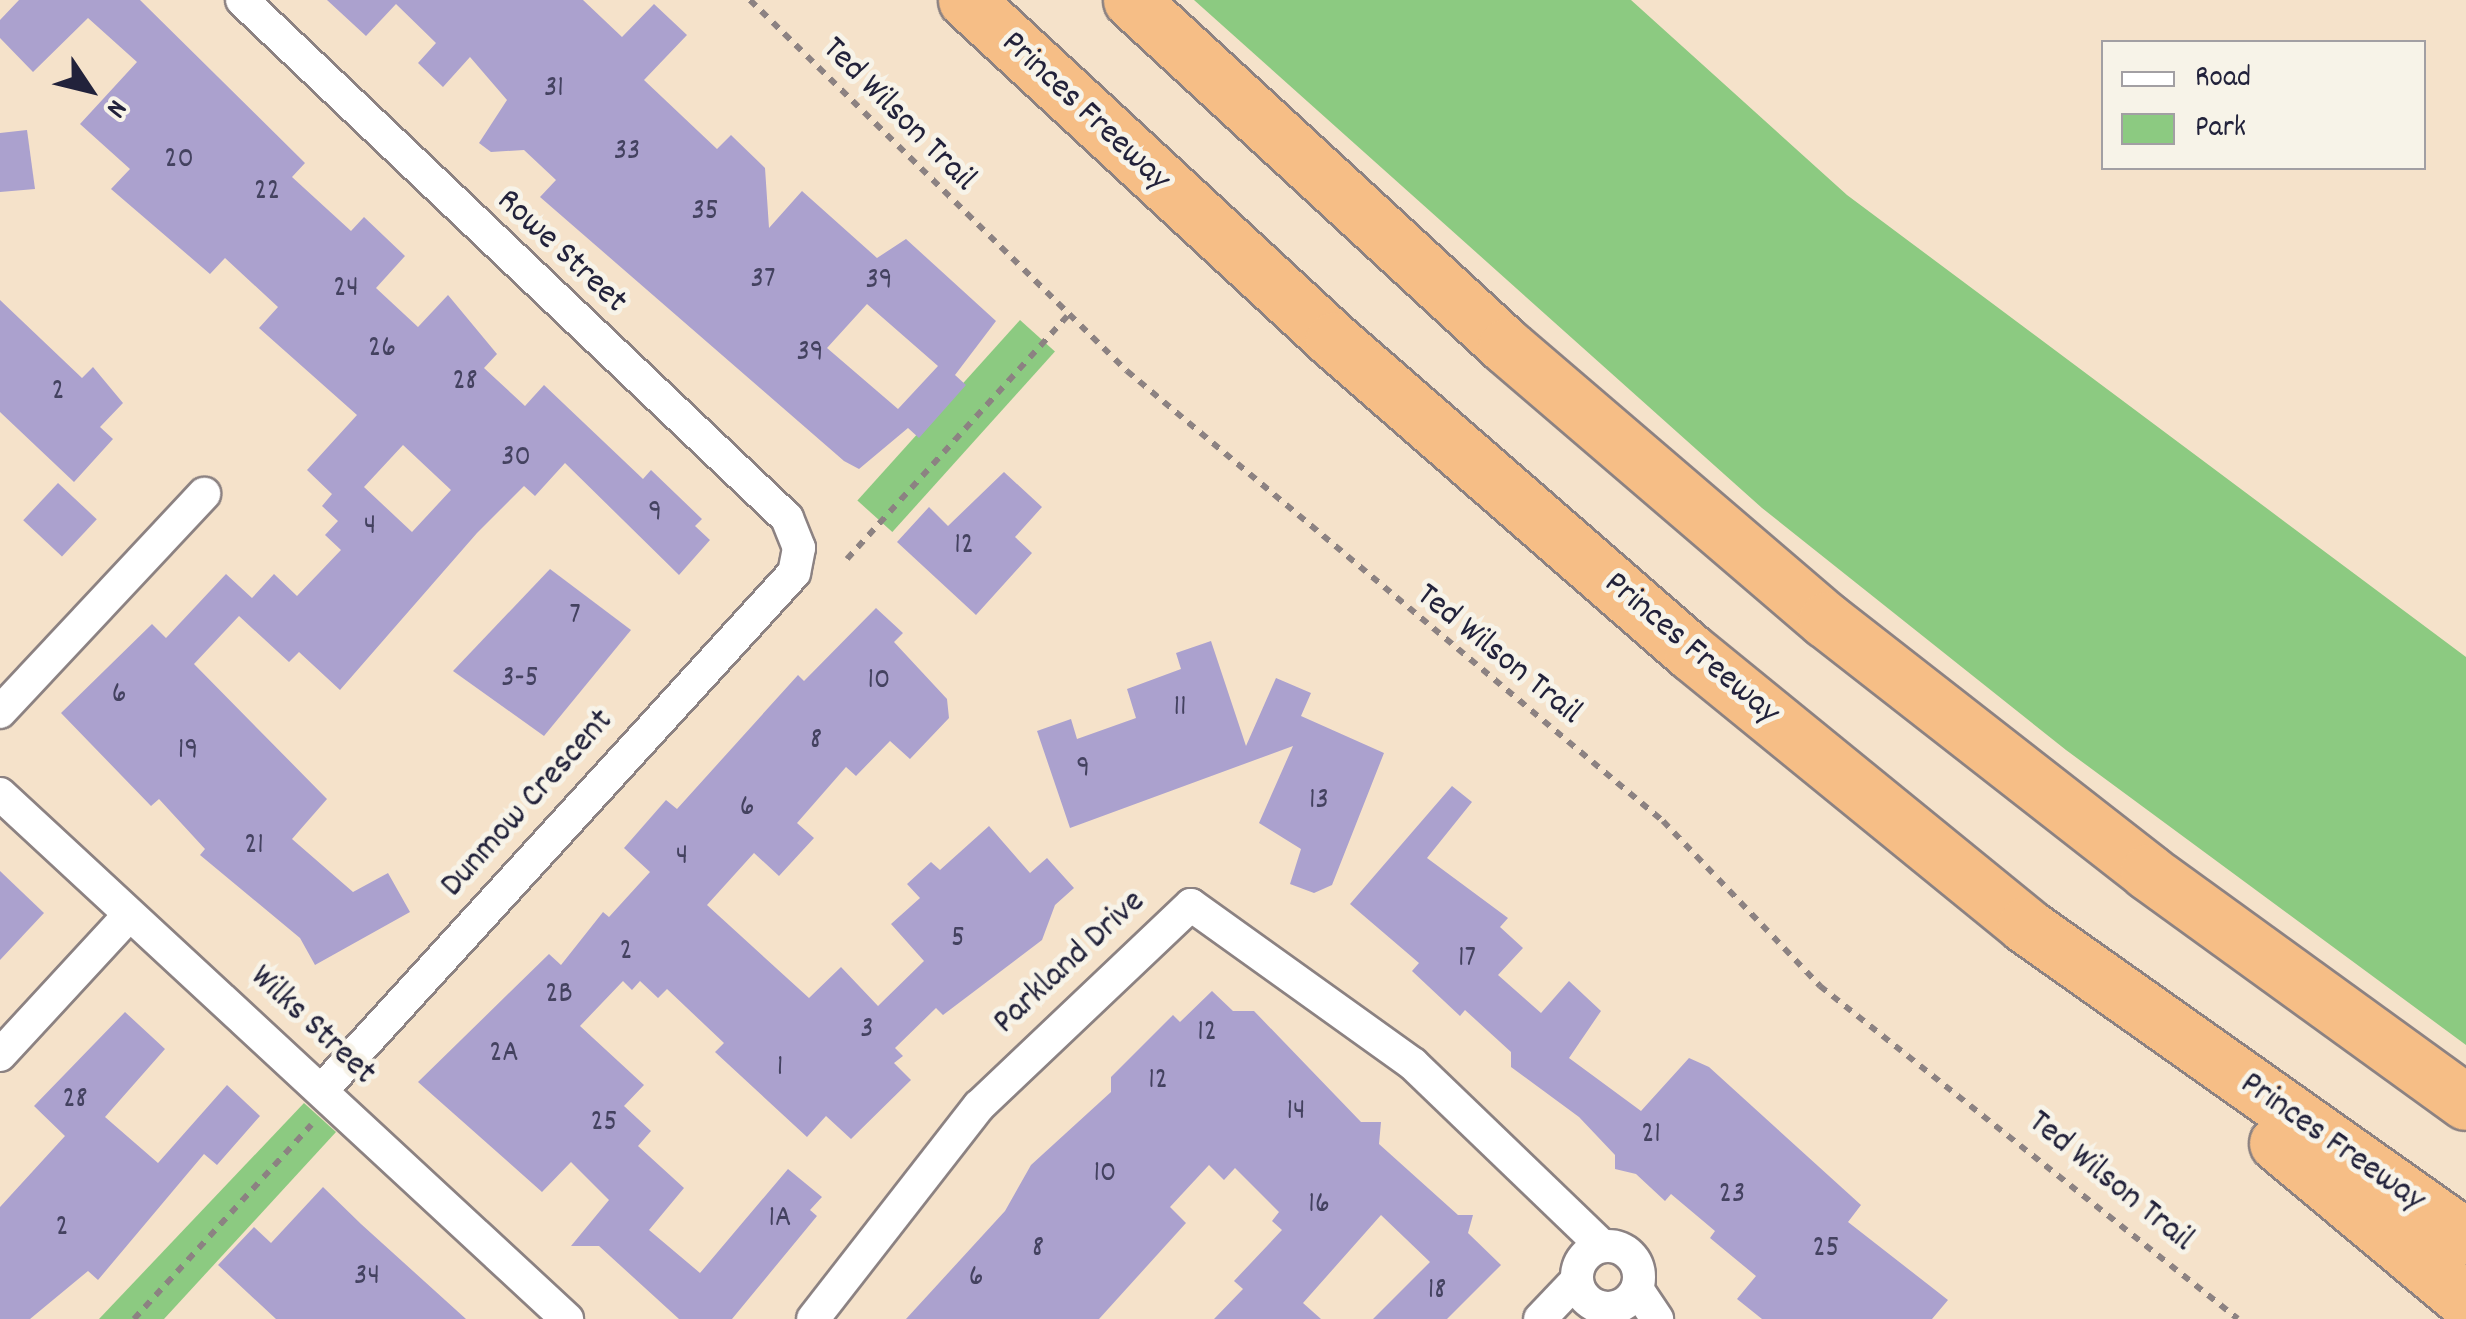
<!DOCTYPE html>
<html>
<head>
<meta charset="utf-8">
<style>
  body { margin:0 }
  #map { position:relative; width:2466px; height:1319px; overflow:hidden; background:#f5e2ca; font-family:Dekko,sans-serif }
  div>[style] { position:absolute }
  .green>* { inset:0; background:#8cca81; transform-origin:0 0 }
  .building>* { inset:0; background:#aba1ce; transform-origin:0 0 }
  .path>* { height:6px; margin-top:-3px; transform-origin:0; background:repeating-linear-gradient(90deg,#8c8282 0 8px,transparent 0 16px) }
  .roads { filter:drop-shadow(2px 0 #8c8282) drop-shadow(-2px 0 #8c8282) drop-shadow(0 2px #8c8282) drop-shadow(0 -2px #8c8282) }
  .street>* { height:32px; margin:-16px; padding:0 16px; transform-origin:16px; border-radius:16px; background:#fff }
  .street>.ring { margin:-16px; padding:0; box-sizing:content-box; background:none; border:32px solid #fff; border-radius:50% }
  .highway>* { height:55px; margin:-27.5px; padding:0 27.5px; transform-origin:27.5px; border-radius:27.5px; background:#f6be86 }
  span { translate:-50% -50%; white-space:nowrap; text-align:center; line-height:1.15; -webkit-text-stroke:10px #f7f3e8; paint-order:stroke }
  .number-label { font-size:30px; color:#444260 }
  .number-label span { -webkit-text-stroke-width:0 }
  .street-label { font-size:35px; color:#22223b }
  .legend { position:absolute; left:2101px; top:40px; width:325px; height:130px; box-sizing:border-box; background:#f7f3e8; border:2px solid #a29fa3; margin:0; padding:12px 18px; list-style:none; font-size:30px; color:#22223b }
  .legend li { display:flex; align-items:center; gap:20px; height:50px }
  .legend b { width:50px; border:2px solid #a29fa3 }
  .north { position:absolute; left:40px; top:40px; width:100px; height:100px; -webkit-text-stroke:8px #f7f3e8; paint-order:stroke; rotate:125deg; font-size:28px; font-weight:700; line-height:40px; text-align:center; color:#22223b }
  .north::after { content:''; display:block; margin:auto; width:35px; height:45px; background:#22223b; clip-path:polygon(50% 0,100% 100%,50% 72%,0 100%) }
</style>
</head>
<body>
<div id="map">
  <div class="green">
    <div style="clip-path:polygon(1194px 0,1631px 0,1847px 195px,2466px 657px,2466px 1045px,2066px 750px,1762px 508px)"></div>
    <div style="left:1020px;top:320px;width:47px;height:243px;rotate:42deg"></div>
    <div style="clip-path:polygon(304px 1103px,336px 1132px,164px 1319px,99px 1319px)"></div>
  </div>
  <div class="building">
    <div style="clip-path:polygon(evenodd,19px 0,140px 0,305px 163px,292px 177px,351px 231px,364px 217px,405px 256px,376px 288px,418px 327px,448px 295px,497px 354px,484px 368px,525px 406px,544px 385px,643px 479px,651px 470px,702px 519px,695px 526px,710px 540px,679px 575px,565px 463px,535px 496px,524px 486px,477px 533px,340px 690px,299px 652px,289px 662px,239px 616px,194px 664px,327px 799px,292px 839px,353px 892px,388px 873px,410px 912px,315px 965px,300px 938px,200px 855px,205px 849px,159px 799px,151px 806px,61px 713px,152px 624px,166px 638px,226px 574px,252px 598px,274px 574px,297px 596px,341px 550px,325px 535px,338px 521px,322px 506px,332px 494px,307px 470px,357px 415px,259px 328px,278px 307px,225px 258px,210px 274px,111px 189px,130px 169px,80px 124px,137px 62px,88px 18px,33px 72px,0 38px,0 20px,19px 0,403px 445px,451px 490px,412px 532px,364px 487px,403px 445px)"></div>
    <div style="clip-path:polygon(evenodd,327px 0,583px 0,622px 37px,654px 4px,687px 35px,644px 80px,717px 149px,731px 135px,765px 168px,769px 228px,802px 191px,877px 258px,906px 239px,996px 321px,955px 375px,966px 385px,919px 438px,908px 428px,859px 469px,844px 461px,540px 197px,556px 180px,524px 150px,491px 152px,479px 143px,507px 100px,470px 57px,443px 87px,418px 63px,436px 43px,396px 4px,366px 36px,327px 0,867px 304px,938px 366px,898px 409px,827px 348px,867px 304px)"></div>
    <div style="clip-path:polygon(27px 130px,35px 189px,0 192px,0 133px)"></div>
    <div style="clip-path:polygon(0 300px,82px 378px,93px 367px,123px 403px,100px 427px,113px 439px,74px 482px,0 412px)"></div>
    <div style="clip-path:polygon(1004px 472px,1042px 507px,1015px 537px,1032px 553px,976px 615px,897px 542px,929px 507px,948px 526px)"></div>
    <div style="left:58px;top:483px;width:53px;height:51px;rotate:43deg"></div>
    <div style="clip-path:polygon(550px 569px,631px 630px,544px 736px,453px 671px)"></div>
    <div style="clip-path:polygon(876px 608px,903px 633px,894px 642px,947px 699px,949px 718px,910px 759px,890px 741px,856px 776px,846px 767px,797px 823px,814px 838px,779px 876px,754px 853px,707px 905px,809px 998px,841px 967px,878px 1006px,924px 961px,891px 924px,920px 898px,907px 884px,931px 862px,940px 870px,989px 826px,1030px 873px,1047px 858px,1074px 888px,1055px 905px,1042px 940px,943px 1015px,936px 1008px,895px 1048px,903px 1056px,894px 1063px,911px 1080px,851px 1139px,826px 1116px,807px 1137px,715px 1052px,724px 1043px,667px 989px,658px 998px,640px 981px,632px 990px,623px 981px,580px 1026px,644px 1085px,624px 1106px,651px 1131px,638px 1146px,684px 1188px,649px 1230px,700px 1273px,788px 1169px,822px 1197px,810px 1210px,817px 1216px,732px 1319px,679px 1319px,599px 1246px,571px 1246px,609px 1200px,571px 1162px,542px 1192px,418px 1082px,549px 954px,561px 965px,603px 912px,609px 917px,650px 872px,624px 848px,666px 800px,677px 809px,798px 675px,804px 681px)"></div>
    <div style="clip-path:polygon(1211px 641px,1246px 746px,1276px 678px,1311px 693px,1301px 716px,1384px 753px,1332px 885px,1314px 893px,1290px 884px,1301px 849px,1259px 823px,1293px 746px,1070px 828px,1037px 731px,1071px 719px,1077px 739px,1136px 718px,1127px 689px,1181px 669px,1176px 653px)"></div>
    <div style="clip-path:polygon(1452px 786px,1472px 802px,1427px 858px,1508px 918px,1500px 927px,1523px 948px,1498px 975px,1541px 1013px,1569px 981px,1601px 1011px,1569px 1058px,1641px 1111px,1689px 1058px,1709px 1067px,1861px 1205px,1848px 1222px,1948px 1300px,1932px 1319px,1762px 1319px,1737px 1299px,1756px 1276px,1710px 1238px,1715px 1231px,1671px 1194px,1665px 1201px,1636px 1174px,1615px 1169px,1615px 1155px,1579px 1117px,1511px 1067px,1511px 1052px,1465px 1010px,1460px 1016px,1412px 971px,1419px 963px,1350px 904px)"></div>
    <div style="clip-path:polygon(0 871px,44px 913px,0 960px)"></div>
    <div style="clip-path:polygon(1212px 991px,1233px 1011px,1254px 1011px,1361px 1122px,1381px 1122px,1379px 1144px,1458px 1215px,1473px 1215px,1468px 1233px,1501px 1265px,1447px 1319px,1373px 1319px,1430px 1262px,1381px 1215px,1303px 1303px,1321px 1319px,1214px 1319px,1243px 1289px,1234px 1281px,1282px 1230px,1272px 1221px,1279px 1212px,1235px 1168px,1224px 1180px,1209px 1165px,1170px 1207px,1186px 1223px,1099px 1319px,906px 1319px,1005px 1211px,1031px 1165px,1111px 1092px,1111px 1077px,1173px 1015px,1180px 1022px)"></div>
    <div style="clip-path:polygon(125px 1012px,165px 1049px,105px 1117px,158px 1163px,227px 1085px,260px 1116px,217px 1165px,204px 1154px,98px 1280px,88px 1271px,30px 1319px,0 1319px,0 1207px,65px 1136px,34px 1106px)"></div>
    <div style="clip-path:polygon(323px 1187px,361px 1224px,466px 1319px,276px 1319px,218px 1265px,254px 1227px,271px 1243px)"></div>
  </div>
  <div class="path">
    <div style="left:750px;top:0;width:529px;rotate:44.54deg"></div>
    <div style="left:1127px;top:371px;width:700px;rotate:40.02deg"></div>
    <div style="left:1663px;top:821px;width:228px;rotate:46.4deg"></div>
    <div style="left:1820px;top:986px;width:534px;rotate:38.54deg"></div>
    <div style="left:847px;top:559px;width:328px;rotate:-47.8deg"></div>
    <div style="left:134px;top:1319px;width:263px;rotate:-47.6deg"></div>
  </div>
  <div class="roads">
    <div class="street">
      <div style="left:242px;top:0;width:752px;rotate:43.55deg"></div>
      <div style="left:787px;top:518px;width:32px;rotate:68deg"></div>
      <div style="left:799px;top:548px;width:25px;rotate:101deg"></div>
      <div style="left:794px;top:573px;width:700px;rotate:132.39deg"></div>
      <div style="left:0;top:712px;width:299px;rotate:-46.9deg"></div>
      <div style="left:0;top:794px;width:773px;rotate:42.8deg"></div>
      <div style="left:0;top:1055px;width:190px;rotate:-47.3deg"></div>
      <div class="ring" style="left:1577px;top:1246px;width:30px;height:30px"></div>
      <div style="left:1637px;top:1289px;width:36px;rotate:56deg"></div>
      <div style="left:813px;top:1319px;width:270px;rotate:-52.1deg"></div>
      <div style="left:979px;top:1106px;width:292px;rotate:-43.5deg"></div>
      <div style="left:1191px;top:905px;width:273px;rotate:35.6deg"></div>
      <div style="left:1413px;top:1064px;width:262px;rotate:43.9deg"></div>
      <div style="left:1540px;top:1319px;width:52px;rotate:-46.5deg"></div>
    </div>
    <div class="highway">
      <div style="left:966px;top:0;width:500px;rotate:42.81deg"></div>
      <div style="left:1333px;top:340px;width:476px;rotate:41.1deg"></div>
      <div style="left:1692px;top:653px;width:430px;rotate:39.2deg"></div>
      <div style="left:2025px;top:925px;width:540px;rotate:35.28deg"></div>
      <div style="left:1131px;top:0;width:510px;rotate:42.7deg"></div>
      <div style="left:1506px;top:346px;width:421px;rotate:40.6deg"></div>
      <div style="left:1826px;top:620px;width:409px;rotate:38deg"></div>
      <div style="left:2148px;top:872px;width:392px;rotate:35.9deg"></div>
      <div style="left:2277px;top:1143px;width:246px;rotate:39.9deg"></div>
    </div>
  </div>
  <div class="number-label">
    <span style="left:554px;top:90px">31</span>
    <span style="left:627px;top:153px">33</span>
    <span style="left:179px;top:161px">20</span>
    <span style="left:267px;top:193px">22</span>
    <span style="left:705px;top:213px">35</span>
    <span style="left:763px;top:281px">37</span>
    <span style="left:879px;top:282px">39</span>
    <span style="left:346px;top:290px">24</span>
    <span style="left:382px;top:350px">26</span>
    <span style="left:810px;top:354px">39</span>
    <span style="left:465px;top:383px">28</span>
    <span style="left:58px;top:393px">2</span>
    <span style="left:516px;top:459px">30</span>
    <span style="left:655px;top:514px">9</span>
    <span style="left:370px;top:528px">4</span>
    <span style="left:964px;top:547px">12</span>
    <span style="left:575px;top:617px">7</span>
    <span style="left:520px;top:680px">3-5</span>
    <span style="left:879px;top:682px">10</span>
    <span style="left:119px;top:696px">6</span>
    <span style="left:1180px;top:709px">11</span>
    <span style="left:816px;top:742px">8</span>
    <span style="left:188px;top:752px">19</span>
    <span style="left:1083px;top:770px">9</span>
    <span style="left:1319px;top:802px">13</span>
    <span style="left:747px;top:809px">6</span>
    <span style="left:254px;top:847px">21</span>
    <span style="left:682px;top:858px">4</span>
    <span style="left:958px;top:940px">5</span>
    <span style="left:626px;top:953px">2</span>
    <span style="left:1467px;top:960px">17</span>
    <span style="left:559px;top:996px">2B</span>
    <span style="left:867px;top:1031px">3</span>
    <span style="left:1207px;top:1034px">12</span>
    <span style="left:504px;top:1055px">2A</span>
    <span style="left:780px;top:1069px">1</span>
    <span style="left:1158px;top:1082px">12</span>
    <span style="left:75px;top:1101px">28</span>
    <span style="left:1296px;top:1113px">14</span>
    <span style="left:604px;top:1124px">25</span>
    <span style="left:1651px;top:1136px">21</span>
    <span style="left:1105px;top:1175px">10</span>
    <span style="left:1732px;top:1196px">23</span>
    <span style="left:1319px;top:1206px">16</span>
    <span style="left:780px;top:1220px">1A</span>
    <span style="left:62px;top:1229px">2</span>
    <span style="left:1038px;top:1250px">8</span>
    <span style="left:1826px;top:1250px">25</span>
    <span style="left:367px;top:1278px">34</span>
    <span style="left:976px;top:1279px">6</span>
    <span style="left:1437px;top:1292px">18</span>
  </div>
  <div class="street-label">
    <span style="left:1085px;top:112px;rotate:43deg">Princes Freeway</span>
    <span style="left:898px;top:115px;rotate:45deg">Ted Wilson Trail</span>
    <span style="left:561px;top:252px;rotate:43deg">Rowe Street</span>
    <span style="left:1691px;top:649px;rotate:40deg">Princes Freeway</span>
    <span style="left:1498px;top:655px;rotate:39deg">Ted Wilson Trail</span>
    <span style="left:528px;top:804px;rotate:-48deg">Dunmow Crescent</span>
    <span style="left:1070px;top:963px;rotate:-43deg">Parkland Drive</span>
    <span style="left:312px;top:1026px;rotate:43deg">Wilks Street</span>
    <span style="left:2332px;top:1143px;rotate:35deg">Princes Freeway</span>
    <span style="left:2110px;top:1182px;rotate:39deg">Ted Wilson Trail</span>
  </div>
  <ul class="legend">
  <li><b style="height:12px;background:#fff"></b>Road</li>
  <li><b style="height:28px;background:#8cca81"></b>Park</li>
  </ul>
  <div class="north">N</div>
</div>
</body>
</html>
